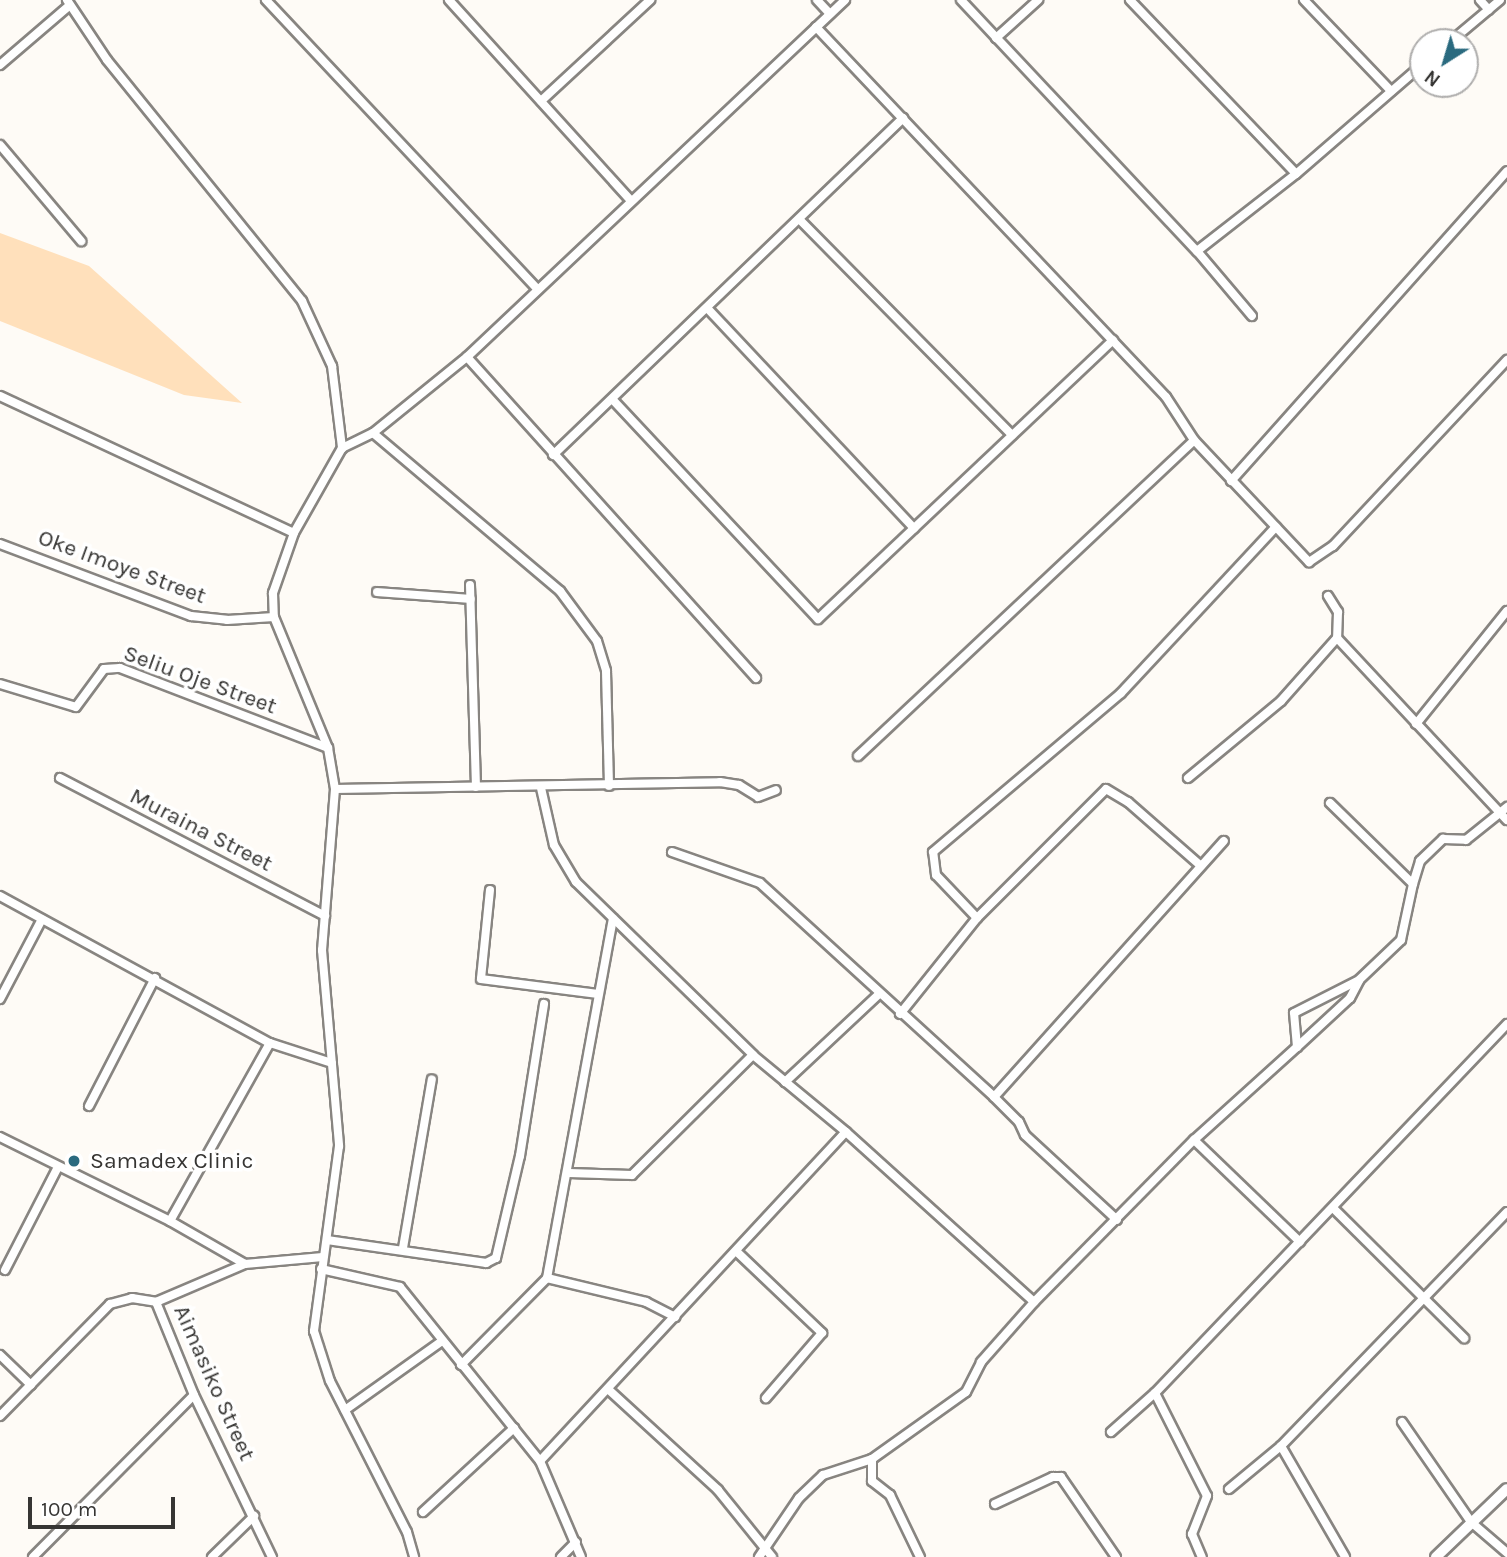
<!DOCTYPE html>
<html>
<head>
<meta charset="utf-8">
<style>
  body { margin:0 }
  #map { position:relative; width:1507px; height:1557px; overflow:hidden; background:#fefbf6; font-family:Karla,sans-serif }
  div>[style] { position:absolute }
  .green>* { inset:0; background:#ffe0bb }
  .roads { filter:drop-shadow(2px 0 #888581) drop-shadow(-2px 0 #888581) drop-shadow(0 2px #888581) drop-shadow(0 -2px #888581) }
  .minor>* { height:8px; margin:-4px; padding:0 4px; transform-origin:4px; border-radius:4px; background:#fff }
  .secondary>* { height:10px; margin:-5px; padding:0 5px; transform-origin:5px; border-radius:5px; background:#fff }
  .dots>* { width:19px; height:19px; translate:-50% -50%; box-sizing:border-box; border:4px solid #fff; border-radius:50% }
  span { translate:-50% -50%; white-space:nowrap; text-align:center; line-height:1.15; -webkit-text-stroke:7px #fff; paint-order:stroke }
  .street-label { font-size:23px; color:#363533 }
  .poi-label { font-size:23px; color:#363533 }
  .left { translate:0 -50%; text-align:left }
  .north { position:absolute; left:1409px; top:28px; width:70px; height:70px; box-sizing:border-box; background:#fff; border:2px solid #afaead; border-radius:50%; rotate:217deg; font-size:19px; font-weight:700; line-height:28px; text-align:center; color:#363533 }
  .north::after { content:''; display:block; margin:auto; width:24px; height:32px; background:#2a6a7f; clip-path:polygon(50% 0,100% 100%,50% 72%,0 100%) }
  .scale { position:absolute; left:28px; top:1497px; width:147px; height:32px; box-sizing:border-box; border:4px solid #363533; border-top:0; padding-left:9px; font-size:21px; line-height:24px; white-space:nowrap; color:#363533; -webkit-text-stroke:5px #fff; paint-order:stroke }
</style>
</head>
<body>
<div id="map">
  <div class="green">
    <div style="clip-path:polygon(0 233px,89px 266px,242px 403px,184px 395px,0 321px)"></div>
  </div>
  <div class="roads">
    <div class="minor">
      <div style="left:67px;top:0;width:72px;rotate:56.3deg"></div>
      <div style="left:107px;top:60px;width:310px;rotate:51deg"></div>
      <div style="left:302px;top:301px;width:72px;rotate:65.2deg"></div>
      <div style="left:332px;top:366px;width:83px;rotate:83deg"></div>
      <div style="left:342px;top:448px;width:98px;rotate:119.5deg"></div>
      <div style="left:294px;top:533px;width:64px;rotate:109.3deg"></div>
      <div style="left:273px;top:593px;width:24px;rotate:88deg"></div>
      <div style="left:274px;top:617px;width:142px;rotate:67.6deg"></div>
      <div style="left:328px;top:748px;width:42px;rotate:80.3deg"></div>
      <div style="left:335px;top:789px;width:162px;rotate:94.6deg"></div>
      <div style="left:322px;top:950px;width:197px;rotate:85deg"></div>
      <div style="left:339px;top:1146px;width:187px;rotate:97.7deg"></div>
      <div style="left:314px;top:1331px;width:52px;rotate:72.3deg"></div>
      <div style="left:330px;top:1381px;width:169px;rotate:63deg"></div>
      <div style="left:407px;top:1532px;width:26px;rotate:74deg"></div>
      <div style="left:266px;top:0;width:395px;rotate:46.8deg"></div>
      <div style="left:449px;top:0;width:271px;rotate:47.8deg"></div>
      <div style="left:817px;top:0;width:19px;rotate:47deg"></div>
      <div style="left:961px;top:0;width:345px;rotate:46.8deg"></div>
      <div style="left:1197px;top:251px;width:125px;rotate:-37.9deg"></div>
      <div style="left:1296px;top:174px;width:168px;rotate:-40.9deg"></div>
      <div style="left:1130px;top:0;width:240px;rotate:46.3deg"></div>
      <div style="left:1304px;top:0;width:126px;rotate:46.3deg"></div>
      <div style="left:1480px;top:0;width:13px;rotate:48deg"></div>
      <div style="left:816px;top:27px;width:509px;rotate:46.59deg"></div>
      <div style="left:1166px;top:397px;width:51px;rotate:56.9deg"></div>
      <div style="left:1194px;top:440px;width:168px;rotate:46.7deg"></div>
      <div style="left:1309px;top:562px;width:29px;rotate:-34deg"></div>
      <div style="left:1333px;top:546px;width:255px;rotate:-46.9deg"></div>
      <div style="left:996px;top:38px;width:57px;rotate:-42.1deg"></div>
      <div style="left:1450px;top:42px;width:65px;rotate:-40deg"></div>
      <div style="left:0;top:65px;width:92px;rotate:-40.6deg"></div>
      <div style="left:541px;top:101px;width:149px;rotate:-42.8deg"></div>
      <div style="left:0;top:145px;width:126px;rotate:49.8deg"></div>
      <div style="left:800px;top:220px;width:302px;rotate:45.4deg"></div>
      <div style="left:1197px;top:251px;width:85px;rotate:49.8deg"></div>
      <div style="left:708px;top:309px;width:301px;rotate:46.8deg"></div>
      <div style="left:467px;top:357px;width:432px;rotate:48deg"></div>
      <div style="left:0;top:396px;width:324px;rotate:25deg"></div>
      <div style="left:613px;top:400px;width:300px;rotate:46.9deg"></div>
      <div style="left:818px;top:619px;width:406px;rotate:-43.4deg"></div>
      <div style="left:373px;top:433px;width:245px;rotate:40.2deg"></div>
      <div style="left:560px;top:591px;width:62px;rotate:53.5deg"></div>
      <div style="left:597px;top:641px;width:31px;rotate:73deg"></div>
      <div style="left:606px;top:671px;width:115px;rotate:88.5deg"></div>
      <div style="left:342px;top:448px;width:34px;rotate:-26deg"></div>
      <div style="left:373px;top:433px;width:121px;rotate:-39deg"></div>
      <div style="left:467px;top:357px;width:520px;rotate:-43.36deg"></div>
      <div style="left:553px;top:455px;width:486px;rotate:-43.9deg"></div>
      <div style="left:1231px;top:481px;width:415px;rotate:-48.3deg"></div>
      <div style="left:0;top:544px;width:204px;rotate:20.7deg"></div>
      <div style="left:191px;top:616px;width:36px;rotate:6deg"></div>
      <div style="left:227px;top:620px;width:47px;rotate:-3.7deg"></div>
      <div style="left:470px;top:585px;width:202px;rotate:88.3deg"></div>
      <div style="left:377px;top:592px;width:94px;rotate:4.3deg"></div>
      <div style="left:1328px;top:596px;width:19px;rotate:58deg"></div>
      <div style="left:1338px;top:612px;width:26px;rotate:92deg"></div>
      <div style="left:1337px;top:638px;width:249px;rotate:47deg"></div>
      <div style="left:0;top:684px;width:79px;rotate:16.8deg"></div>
      <div style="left:76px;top:707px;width:47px;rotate:-53.6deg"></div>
      <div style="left:104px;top:669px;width:16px;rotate:-4deg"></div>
      <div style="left:120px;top:668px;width:223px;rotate:21deg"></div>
      <div style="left:1416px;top:724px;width:145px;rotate:-51.2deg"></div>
      <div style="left:858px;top:756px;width:461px;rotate:-43.2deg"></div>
      <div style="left:60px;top:778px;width:299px;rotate:27.5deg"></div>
      <div style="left:1188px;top:778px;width:121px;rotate:-39.6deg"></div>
      <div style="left:1281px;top:701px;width:84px;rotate:-48.4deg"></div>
      <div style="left:541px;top:788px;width:58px;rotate:77.2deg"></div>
      <div style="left:554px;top:845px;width:43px;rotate:59.3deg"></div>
      <div style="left:576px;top:882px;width:248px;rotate:44.3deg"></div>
      <div style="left:753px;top:1055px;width:121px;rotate:39.6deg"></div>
      <div style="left:846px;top:1132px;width:253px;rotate:42.1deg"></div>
      <div style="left:335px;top:789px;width:385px;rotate:-1deg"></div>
      <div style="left:720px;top:782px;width:19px;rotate:9deg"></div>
      <div style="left:739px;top:785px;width:22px;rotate:32deg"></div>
      <div style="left:758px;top:797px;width:19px;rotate:-21deg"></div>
      <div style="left:672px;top:852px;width:93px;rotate:19.4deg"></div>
      <div style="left:760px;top:883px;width:317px;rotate:42.4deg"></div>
      <div style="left:994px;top:1097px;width:35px;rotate:45deg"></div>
      <div style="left:1019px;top:1122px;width:14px;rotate:65deg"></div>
      <div style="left:1025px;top:1135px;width:125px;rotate:42.7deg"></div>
      <div style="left:1413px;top:884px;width:24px;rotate:-73deg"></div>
      <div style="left:1420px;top:861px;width:32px;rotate:-44deg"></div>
      <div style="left:1443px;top:839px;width:23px;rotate:2deg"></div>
      <div style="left:1466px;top:840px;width:53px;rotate:-38.8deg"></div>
      <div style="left:490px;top:890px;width:89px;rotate:95.8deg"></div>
      <div style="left:481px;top:979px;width:118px;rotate:7.3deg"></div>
      <div style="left:0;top:896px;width:307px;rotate:28.6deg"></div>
      <div style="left:270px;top:1043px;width:65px;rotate:17.9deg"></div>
      <div style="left:977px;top:918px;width:59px;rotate:-133.6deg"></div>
      <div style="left:936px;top:875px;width:23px;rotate:-97deg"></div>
      <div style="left:933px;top:852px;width:246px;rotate:-40.2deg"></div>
      <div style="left:1121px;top:693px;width:227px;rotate:-47deg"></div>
      <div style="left:0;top:999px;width:90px;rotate:-62.3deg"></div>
      <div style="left:900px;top:1014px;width:123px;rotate:-51.3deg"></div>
      <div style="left:977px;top:918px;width:182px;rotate:-45deg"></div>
      <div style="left:1106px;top:789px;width:26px;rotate:31deg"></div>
      <div style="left:1128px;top:802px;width:97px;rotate:41.2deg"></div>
      <div style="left:1297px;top:1047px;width:72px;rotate:-42.8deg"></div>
      <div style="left:1350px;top:998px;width:19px;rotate:-62deg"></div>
      <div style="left:785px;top:1082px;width:129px;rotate:-43.1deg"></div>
      <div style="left:994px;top:1097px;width:344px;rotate:-48.1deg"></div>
      <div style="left:89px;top:1106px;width:144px;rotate:-62.7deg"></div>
      <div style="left:0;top:1137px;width:190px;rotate:26.3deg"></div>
      <div style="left:170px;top:1221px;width:86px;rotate:29.8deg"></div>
      <div style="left:245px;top:1264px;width:78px;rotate:-5.1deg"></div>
      <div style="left:1194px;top:1140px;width:147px;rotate:43.9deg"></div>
      <div style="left:569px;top:1173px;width:63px;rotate:1.8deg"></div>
      <div style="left:632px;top:1175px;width:170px;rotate:-44.8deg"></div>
      <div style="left:1333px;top:1208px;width:185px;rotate:44.8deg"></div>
      <div style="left:170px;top:1221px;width:204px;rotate:-60.7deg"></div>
      <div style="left:327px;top:1240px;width:161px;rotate:8.2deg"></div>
      <div style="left:486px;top:1263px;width:11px;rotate:-27deg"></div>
      <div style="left:496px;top:1258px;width:105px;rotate:-76.8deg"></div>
      <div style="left:520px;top:1156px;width:154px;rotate:-81deg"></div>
      <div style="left:403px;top:1248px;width:171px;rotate:-80.3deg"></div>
      <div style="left:736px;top:1251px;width:119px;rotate:43.6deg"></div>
      <div style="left:822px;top:1333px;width:86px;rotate:130.7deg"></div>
      <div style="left:321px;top:1269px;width:81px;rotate:12.8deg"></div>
      <div style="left:400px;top:1287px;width:223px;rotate:51.2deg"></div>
      <div style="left:540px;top:1461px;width:104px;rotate:66.9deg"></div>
      <div style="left:5px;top:1270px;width:116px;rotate:-62.8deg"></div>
      <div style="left:547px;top:1278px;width:365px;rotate:-79.6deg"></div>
      <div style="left:156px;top:1302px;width:100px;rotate:67.8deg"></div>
      <div style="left:194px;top:1395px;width:180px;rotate:64.3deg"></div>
      <div style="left:156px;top:1302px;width:97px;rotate:-23.1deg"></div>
      <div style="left:0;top:1355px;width:43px;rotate:44.1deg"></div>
      <div style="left:461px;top:1365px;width:122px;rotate:-45.3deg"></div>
      <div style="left:547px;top:1278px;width:102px;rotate:13.6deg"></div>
      <div style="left:646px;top:1302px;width:33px;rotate:27deg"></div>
      <div style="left:609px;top:1390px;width:148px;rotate:42.5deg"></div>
      <div style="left:718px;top:1490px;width:86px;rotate:51.1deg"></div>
      <div style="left:1155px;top:1393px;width:115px;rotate:63.2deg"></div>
      <div style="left:1207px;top:1496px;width:41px;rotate:111.5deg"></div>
      <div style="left:1192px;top:1534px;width:25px;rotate:67deg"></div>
      <div style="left:345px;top:1410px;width:119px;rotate:-35.4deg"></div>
      <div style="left:0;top:1416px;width:157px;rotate:-45.5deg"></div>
      <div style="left:110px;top:1304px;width:23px;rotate:-15deg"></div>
      <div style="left:132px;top:1298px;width:24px;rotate:9deg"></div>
      <div style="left:1402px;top:1422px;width:121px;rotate:55.4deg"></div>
      <div style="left:1471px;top:1522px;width:48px;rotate:40.7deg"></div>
      <div style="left:1111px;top:1432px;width:59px;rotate:-41.6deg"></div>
      <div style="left:1155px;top:1393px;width:510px;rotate:-46.35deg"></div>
      <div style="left:1281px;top:1446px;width:128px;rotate:60deg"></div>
      <div style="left:872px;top:1459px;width:22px;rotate:90deg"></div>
      <div style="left:872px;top:1481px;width:23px;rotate:38deg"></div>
      <div style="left:890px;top:1495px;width:69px;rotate:64.2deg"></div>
      <div style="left:540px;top:1461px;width:449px;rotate:-47.1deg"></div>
      <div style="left:1229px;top:1489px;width:67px;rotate:-39.6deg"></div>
      <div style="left:1281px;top:1446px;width:325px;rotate:-46deg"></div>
      <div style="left:995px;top:1504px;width:64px;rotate:-25deg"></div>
      <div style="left:1053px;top:1477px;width:8px"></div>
      <div style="left:1061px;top:1477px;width:97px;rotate:55.5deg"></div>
      <div style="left:423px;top:1512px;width:124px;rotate:-42.7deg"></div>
      <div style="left:33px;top:1557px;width:228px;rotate:-45.2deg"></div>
      <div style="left:212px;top:1557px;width:59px;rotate:-44.3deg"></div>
      <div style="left:561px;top:1557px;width:21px;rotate:-45deg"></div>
      <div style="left:759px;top:1557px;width:71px;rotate:-55.9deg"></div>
      <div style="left:799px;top:1498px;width:33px;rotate:-44deg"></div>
      <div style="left:823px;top:1475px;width:52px;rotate:-18.1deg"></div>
      <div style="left:872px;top:1459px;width:115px;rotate:-35.5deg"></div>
      <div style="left:966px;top:1392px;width:34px;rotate:-63deg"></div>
      <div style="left:981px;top:1362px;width:80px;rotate:-48.5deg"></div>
      <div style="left:1034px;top:1302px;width:228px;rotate:-45.4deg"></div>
      <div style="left:1194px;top:1140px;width:139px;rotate:-42.1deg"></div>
      <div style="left:1297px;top:1047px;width:34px;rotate:-95deg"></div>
      <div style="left:1294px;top:1013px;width:73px;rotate:-26.9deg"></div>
      <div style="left:1359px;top:980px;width:58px;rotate:-43.6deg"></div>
      <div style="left:1401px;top:940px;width:57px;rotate:-77.9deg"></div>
      <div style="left:1413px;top:884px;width:116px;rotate:-135.7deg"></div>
    </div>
    <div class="secondary">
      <div style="left:1436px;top:1557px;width:98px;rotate:-43.8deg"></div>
    </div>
  </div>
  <div class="dots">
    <div style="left:74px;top:1161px;background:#2a6a7f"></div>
  </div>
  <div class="street-label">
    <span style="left:122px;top:567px;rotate:20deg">Oke Imoye Street</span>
    <span style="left:200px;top:680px;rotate:20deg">Seliu Oje Street</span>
    <span style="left:201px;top:830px;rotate:27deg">Muraina Street</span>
    <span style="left:214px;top:1383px;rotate:66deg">Aimasiko Street</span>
  </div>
  <div class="poi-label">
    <span class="left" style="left:90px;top:1161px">Samadex Clinic</span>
  </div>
  <div class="north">N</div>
  <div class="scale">100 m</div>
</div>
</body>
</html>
